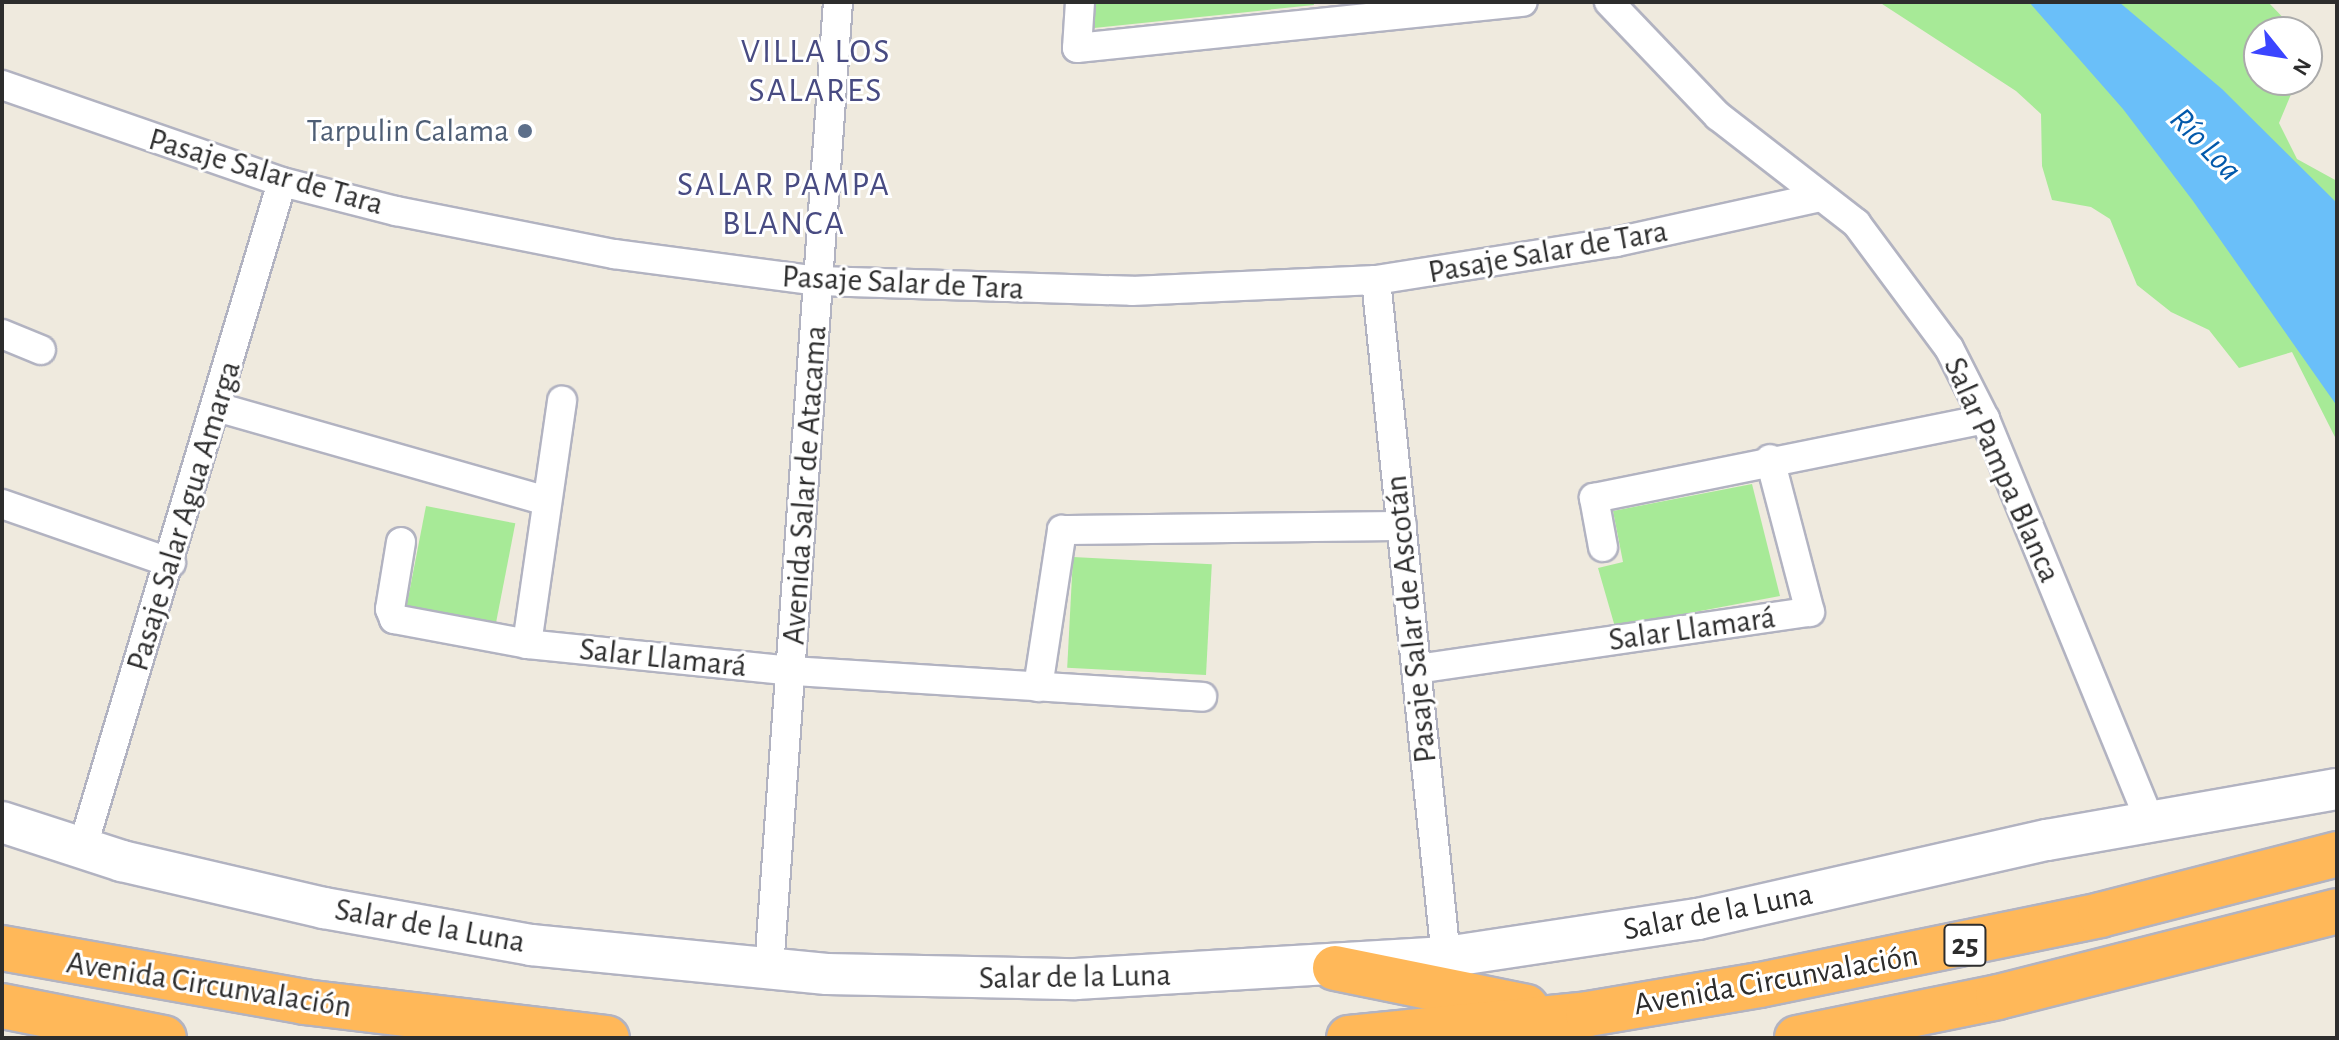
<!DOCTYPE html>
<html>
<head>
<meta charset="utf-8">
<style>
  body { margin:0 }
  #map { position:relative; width:2339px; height:1040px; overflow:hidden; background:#efeade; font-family:"Alegreya Sans",sans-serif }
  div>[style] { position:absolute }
  .green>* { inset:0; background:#a7ea97; transform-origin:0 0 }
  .water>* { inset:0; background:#6abff9 }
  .roads { filter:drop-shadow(2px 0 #b2b3c1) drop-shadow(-2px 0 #b2b3c1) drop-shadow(0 2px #b2b3c1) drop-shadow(0 -2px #b2b3c1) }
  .street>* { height:28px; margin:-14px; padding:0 14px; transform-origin:14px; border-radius:14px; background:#fff }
  .secondary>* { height:40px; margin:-20px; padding:0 20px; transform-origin:20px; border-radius:20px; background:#fff }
  .highway>* { height:44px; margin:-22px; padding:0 22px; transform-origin:22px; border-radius:22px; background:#ffb859 }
  .dots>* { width:22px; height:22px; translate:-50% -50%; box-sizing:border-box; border:4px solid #fff; border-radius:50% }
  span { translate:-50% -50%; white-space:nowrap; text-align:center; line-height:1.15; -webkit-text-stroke:6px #fff; paint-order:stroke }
  .shield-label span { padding:2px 6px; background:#fff; border:2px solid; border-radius:6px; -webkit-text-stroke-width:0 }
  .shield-label { font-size:30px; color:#2d2d2d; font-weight:700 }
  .service-label { font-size:32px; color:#4e5e75 }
  .right { translate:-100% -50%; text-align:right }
  .street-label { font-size:32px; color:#2d2d2d }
  .neighbourhood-label { font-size:34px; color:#484b82; letter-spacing:2px }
  .water-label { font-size:34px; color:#0259ab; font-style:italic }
  .frame { position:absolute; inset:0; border:4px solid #2d2d2d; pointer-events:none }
  .north { position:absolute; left:2243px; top:16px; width:80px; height:80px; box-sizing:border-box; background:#fff; border:2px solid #ababab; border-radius:50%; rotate:120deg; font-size:22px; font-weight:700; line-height:32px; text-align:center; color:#2d2d2d }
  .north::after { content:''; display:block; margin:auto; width:28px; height:36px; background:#3b45ff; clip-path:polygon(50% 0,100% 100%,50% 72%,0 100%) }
</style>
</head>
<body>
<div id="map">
  <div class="green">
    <div style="clip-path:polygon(1096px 2px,1313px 2px,1314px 5px,1094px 28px)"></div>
    <div style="clip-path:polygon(1879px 2px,2268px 2px,2297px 32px,2259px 32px,2259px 80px,2297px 80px,2279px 123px,2297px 159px,2337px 181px,2337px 441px,2292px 352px,2239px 368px,2209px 330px,2171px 312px,2137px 285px,2110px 219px,2091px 207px,2052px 200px,2042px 166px,2041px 114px,2016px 91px)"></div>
    <div style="clip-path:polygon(1752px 484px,1780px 596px,1615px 627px,1598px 568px,1623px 562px,1613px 511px)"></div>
    <div style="left:426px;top:506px;width:91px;height:102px;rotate:11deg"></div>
    <div style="left:1073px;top:557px;width:139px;height:111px;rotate:3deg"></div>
  </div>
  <div class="water">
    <div style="clip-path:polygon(2029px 2px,2119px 2px,2222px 89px,2337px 203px,2337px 406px,2193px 201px,2123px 109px)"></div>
  </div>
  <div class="roads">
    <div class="street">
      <div style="left:1080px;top:2px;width:46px;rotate:93.7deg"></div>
      <div style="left:1077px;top:48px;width:448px;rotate:-5.9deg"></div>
      <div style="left:1609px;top:2px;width:158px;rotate:46.3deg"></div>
      <div style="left:1718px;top:116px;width:175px;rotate:37.8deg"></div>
      <div style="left:1856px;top:223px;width:156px;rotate:53.4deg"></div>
      <div style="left:1949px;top:348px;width:80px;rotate:63.1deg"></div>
      <div style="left:1985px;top:419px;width:435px;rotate:67.7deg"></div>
      <div style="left:2px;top:85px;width:296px;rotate:19.1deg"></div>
      <div style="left:282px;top:182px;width:118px;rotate:14.3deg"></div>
      <div style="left:396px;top:211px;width:222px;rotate:11.2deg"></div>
      <div style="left:614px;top:254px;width:207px;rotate:7.5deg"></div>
      <div style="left:819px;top:281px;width:313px;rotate:1.8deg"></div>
      <div style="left:1132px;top:291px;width:244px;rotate:-2.6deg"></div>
      <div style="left:1376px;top:280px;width:243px;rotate:-9deg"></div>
      <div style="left:1616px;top:242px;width:210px;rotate:-12.4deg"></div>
      <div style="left:1376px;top:280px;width:681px;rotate:84.1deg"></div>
      <div style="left:2px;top:334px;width:42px;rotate:22.3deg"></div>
      <div style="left:217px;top:407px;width:340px;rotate:15.9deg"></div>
      <div style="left:2px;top:504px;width:179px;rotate:19.2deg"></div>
      <div style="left:401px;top:542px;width:68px;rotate:99.3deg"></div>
      <div style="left:390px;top:609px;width:11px;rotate:68deg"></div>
      <div style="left:394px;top:619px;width:135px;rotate:10.6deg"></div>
      <div style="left:527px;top:644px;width:246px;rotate:-81.8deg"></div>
      <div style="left:1603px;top:547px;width:50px;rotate:-100.4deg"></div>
      <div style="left:1594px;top:498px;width:399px;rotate:-11.4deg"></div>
      <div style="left:527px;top:644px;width:267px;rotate:5.8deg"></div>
      <div style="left:793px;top:671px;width:410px;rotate:3.6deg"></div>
      <div style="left:1417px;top:669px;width:397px;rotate:-8.3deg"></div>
      <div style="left:1810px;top:612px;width:158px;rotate:-104.7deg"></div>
      <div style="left:1038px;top:687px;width:159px;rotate:-81.3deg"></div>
      <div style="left:1062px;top:530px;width:340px;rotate:-0.7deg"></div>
      <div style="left:82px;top:849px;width:696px;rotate:-73.31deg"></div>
      <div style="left:769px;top:969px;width:969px;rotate:-85.92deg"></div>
    </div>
    <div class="secondary">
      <div style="left:2px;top:822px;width:126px;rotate:18deg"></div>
      <div style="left:122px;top:861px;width:207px;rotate:13.1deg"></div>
      <div style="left:324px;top:908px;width:210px;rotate:10.1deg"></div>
      <div style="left:531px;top:945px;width:297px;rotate:5.6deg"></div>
      <div style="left:827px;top:974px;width:249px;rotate:1.2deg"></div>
      <div style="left:1076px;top:979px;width:371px;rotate:-3.4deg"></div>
      <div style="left:1446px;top:957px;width:255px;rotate:-8.6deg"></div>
      <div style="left:1698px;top:919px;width:358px;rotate:-12.8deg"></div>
      <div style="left:2047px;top:840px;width:294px;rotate:-10deg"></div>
    </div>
    <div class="highway">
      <div style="left:2px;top:948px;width:307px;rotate:10.1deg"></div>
      <div style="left:304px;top:1002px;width:305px;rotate:6.8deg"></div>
      <div style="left:1335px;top:968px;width:195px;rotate:11.5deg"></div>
      <div style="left:2px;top:1006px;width:165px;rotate:11.2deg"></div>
      <div style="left:1349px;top:1038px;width:240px;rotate:-5.7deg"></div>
      <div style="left:1588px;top:1014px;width:174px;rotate:-9.6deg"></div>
      <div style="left:1760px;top:985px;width:347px;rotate:-11.6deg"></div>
      <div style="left:2100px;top:915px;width:245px;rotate:-14.4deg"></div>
      <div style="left:1797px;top:1038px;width:205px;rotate:-11.5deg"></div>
      <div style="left:1998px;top:997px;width:350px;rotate:-14.2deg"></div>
    </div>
  </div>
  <div class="dots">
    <div style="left:525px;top:131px;background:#5c6f8a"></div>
  </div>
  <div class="shield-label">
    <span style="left:1965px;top:945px">25</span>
  </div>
  <div class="service-label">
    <span class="right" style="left:509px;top:131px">Tarpulin Calama</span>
  </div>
  <div class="street-label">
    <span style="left:266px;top:172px;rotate:16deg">Pasaje Salar de Tara</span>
    <span style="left:1548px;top:252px;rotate:-10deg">Pasaje Salar de Tara</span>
    <span style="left:903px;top:283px;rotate:3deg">Pasaje Salar de Tara</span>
    <span style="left:2002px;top:470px;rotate:66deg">Salar Pampa Blanca</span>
    <span style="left:805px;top:485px;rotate:-86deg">Avenida Salar de Atacama</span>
    <span style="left:184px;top:516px;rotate:-73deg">Pasaje Salar Agua Amarga</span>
    <span style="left:1411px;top:619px;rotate:-96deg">Pasaje Salar de Ascotán</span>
    <span style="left:1692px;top:629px;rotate:-8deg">Salar Llamará</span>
    <span style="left:663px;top:658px;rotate:6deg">Salar Llamará</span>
    <span style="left:1718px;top:912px;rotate:-11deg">Salar de la Luna</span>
    <span style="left:430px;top:926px;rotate:10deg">Salar de la Luna</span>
    <span style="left:1075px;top:977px;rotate:-1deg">Salar de la Luna</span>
    <span style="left:1776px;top:980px;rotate:-10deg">Avenida Circunvalación</span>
    <span style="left:209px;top:985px;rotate:9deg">Avenida Circunvalación</span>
  </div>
  <div class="neighbourhood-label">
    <span style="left:816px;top:72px">VILLA LOS<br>SALARES</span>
    <span style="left:784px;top:205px">SALAR PAMPA<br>BLANCA</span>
  </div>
  <div class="water-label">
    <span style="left:2205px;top:145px;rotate:46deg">Río Loa</span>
  </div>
  <div class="frame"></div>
  <div class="north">N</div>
</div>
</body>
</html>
